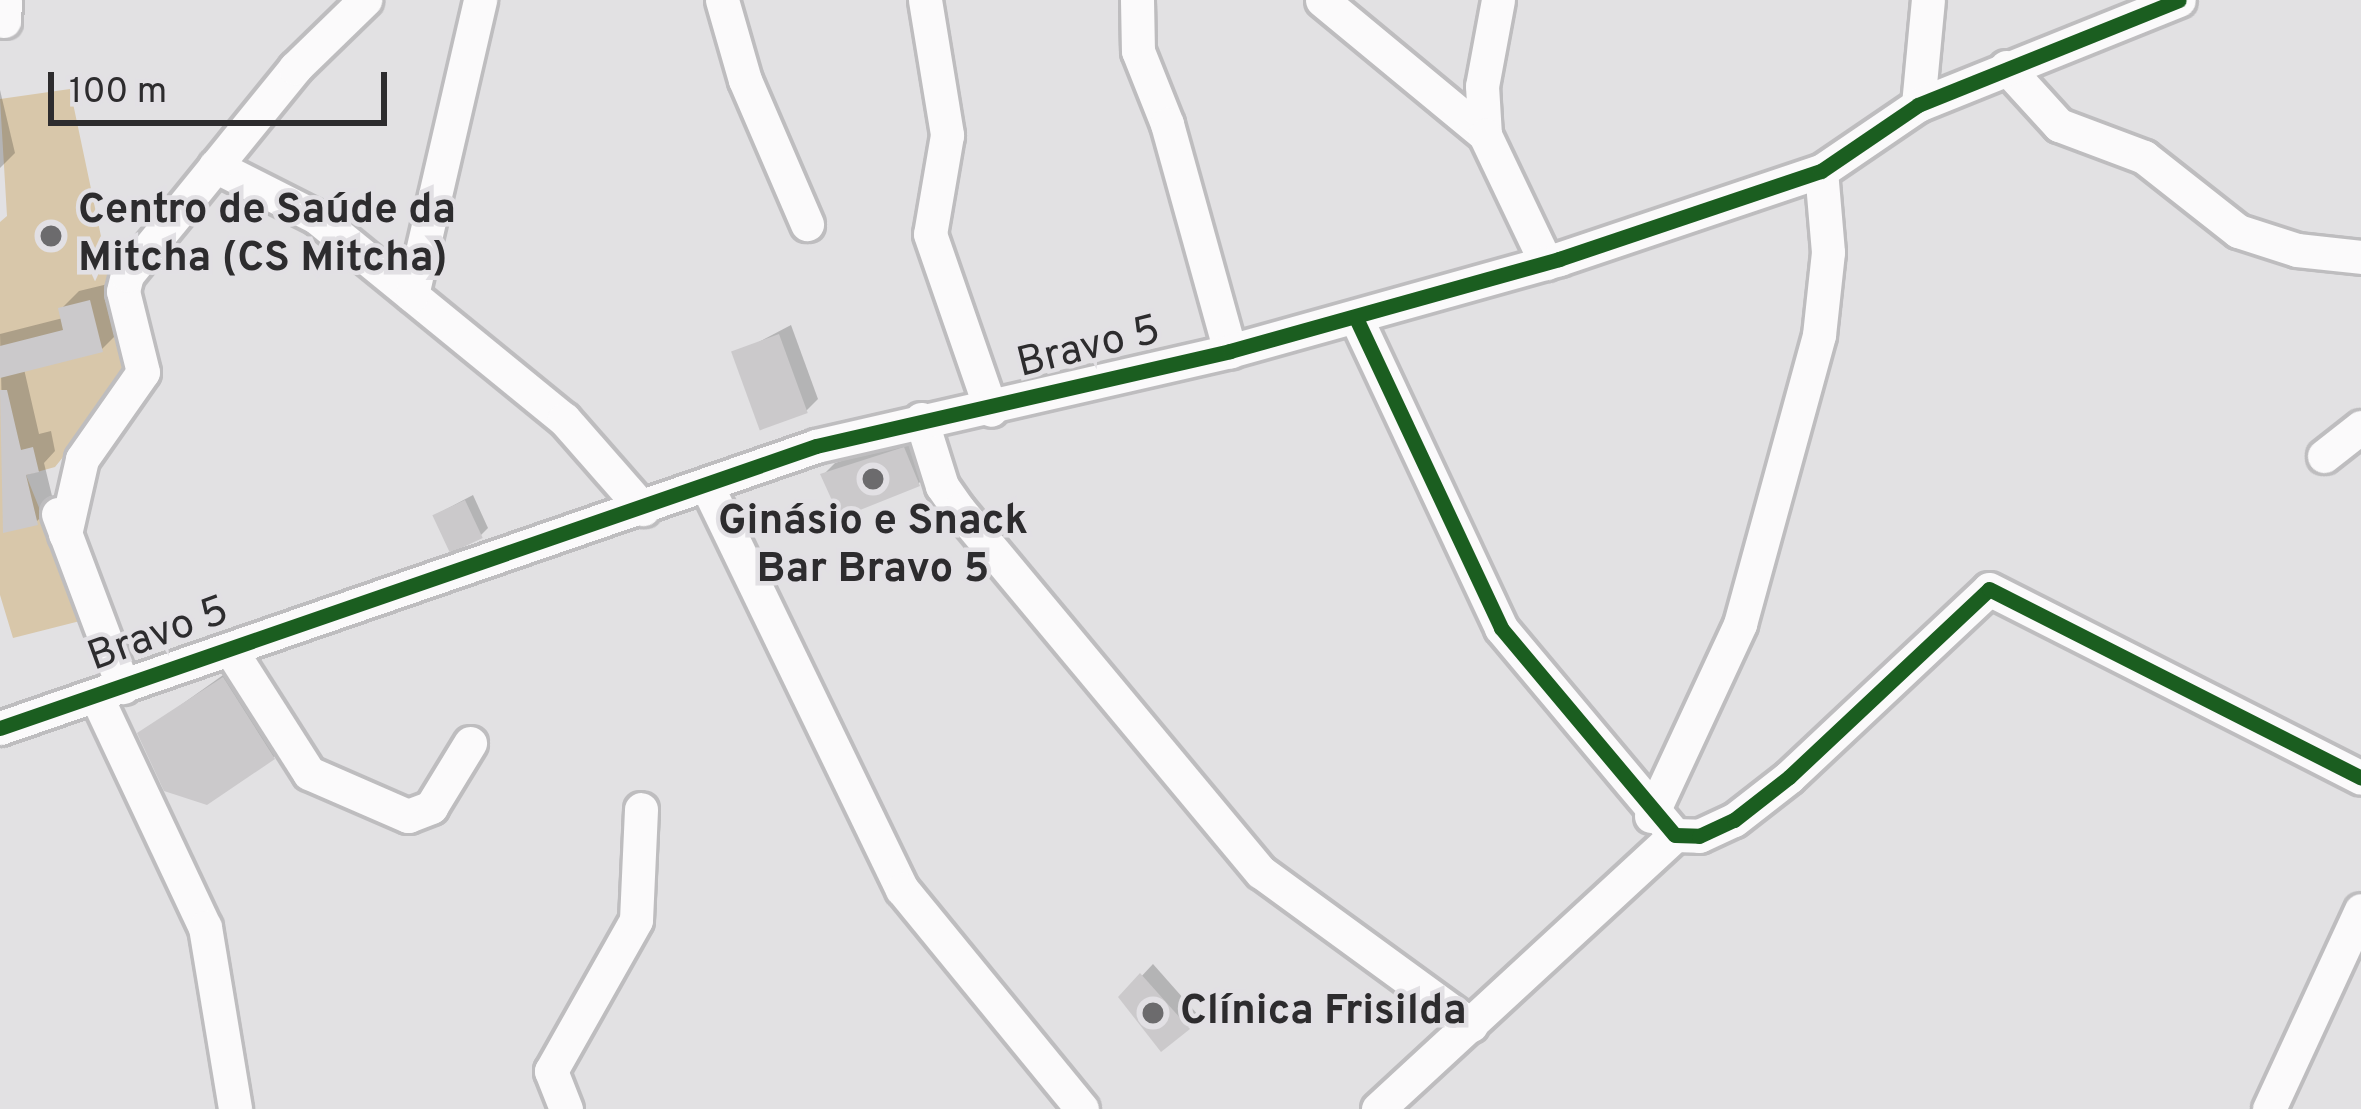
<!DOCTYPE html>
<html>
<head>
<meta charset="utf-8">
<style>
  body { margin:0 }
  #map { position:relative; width:2361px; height:1109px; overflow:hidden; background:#e2e1e3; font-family:Overpass,sans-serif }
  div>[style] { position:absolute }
  .green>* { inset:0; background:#d8c7aa }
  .shadow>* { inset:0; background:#0003 }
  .building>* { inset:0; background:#cbc9cb; transform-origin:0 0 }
  .roads { filter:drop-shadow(3px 0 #bebdbf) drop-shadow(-3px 0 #bebdbf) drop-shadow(0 3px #bebdbf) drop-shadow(0 -3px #bebdbf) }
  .minor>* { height:33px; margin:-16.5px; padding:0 16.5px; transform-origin:16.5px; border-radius:16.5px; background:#fbfafb }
  .cycleway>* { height:15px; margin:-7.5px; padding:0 7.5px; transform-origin:7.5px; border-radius:7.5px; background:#1b5e20 }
  .dots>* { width:33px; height:33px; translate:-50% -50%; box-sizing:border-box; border:6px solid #e2e0e4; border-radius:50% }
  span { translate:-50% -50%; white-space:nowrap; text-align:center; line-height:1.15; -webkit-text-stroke:9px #e2e0e4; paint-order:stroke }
  .poi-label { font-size:42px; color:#2d2c2e; font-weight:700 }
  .left { translate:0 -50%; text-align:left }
  .street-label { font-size:42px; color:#2d2c2e }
  .scale { position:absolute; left:48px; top:72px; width:339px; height:54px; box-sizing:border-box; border:6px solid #2d2c2e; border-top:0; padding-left:15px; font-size:36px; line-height:42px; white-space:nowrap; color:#2d2c2e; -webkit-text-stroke:9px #e2e0e4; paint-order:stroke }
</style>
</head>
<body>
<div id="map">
  <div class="green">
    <div style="clip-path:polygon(70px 89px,130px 374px,55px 467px,26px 475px,84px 620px,13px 638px,0 595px,0 222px,7px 216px,0 99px)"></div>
  </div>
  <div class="shadow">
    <div style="clip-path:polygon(0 90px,15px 153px,0 168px)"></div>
    <div style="clip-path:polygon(108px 284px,119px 332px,101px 350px,24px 369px,39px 434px,51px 431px,55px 451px,44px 463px,54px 504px,36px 522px,5px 530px,0 334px,63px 318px,61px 309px,79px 291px)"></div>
    <div style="clip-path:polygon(791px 325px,818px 399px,806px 411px,736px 354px)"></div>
    <div style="clip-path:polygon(916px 437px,930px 472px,918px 484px,824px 474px,835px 463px)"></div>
    <div style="clip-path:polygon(473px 495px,488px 528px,481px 535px,435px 515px)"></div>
    <div style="clip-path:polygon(240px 663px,289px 741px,274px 757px,140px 734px)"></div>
    <div style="clip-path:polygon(1153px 964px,1199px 1016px,1188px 1027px,1122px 997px)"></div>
  </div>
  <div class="building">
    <div style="clip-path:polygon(90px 300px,103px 352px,0 378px,0 346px,63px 330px,58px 308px)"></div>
    <div style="left:779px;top:334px;width:84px;height:51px;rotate:70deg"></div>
    <div style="clip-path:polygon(0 390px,7px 390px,21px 450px,33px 447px,39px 472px,26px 475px,38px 525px,3px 533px)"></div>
    <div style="clip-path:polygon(904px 447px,920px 486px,840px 518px,820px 474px)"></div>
    <div style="left:465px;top:500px;width:42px;height:36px;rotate:65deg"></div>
    <div style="clip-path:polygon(223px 677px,275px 759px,207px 805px,164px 791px,137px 733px)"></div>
    <div style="clip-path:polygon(1140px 973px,1190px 1029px,1161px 1052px,1118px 997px)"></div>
  </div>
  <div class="roads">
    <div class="minor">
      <div style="left:722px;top:0;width:83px;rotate:74deg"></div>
      <div style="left:745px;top:80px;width:157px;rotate:66.7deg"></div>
      <div style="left:925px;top:0;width:137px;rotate:80.7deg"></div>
      <div style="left:947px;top:135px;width:100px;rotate:99.7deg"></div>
      <div style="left:930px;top:234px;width:186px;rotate:70.9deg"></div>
      <div style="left:1137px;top:0;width:51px;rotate:88.9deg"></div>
      <div style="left:1138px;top:51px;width:79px;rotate:68.3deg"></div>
      <div style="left:1167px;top:124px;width:236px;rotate:74.5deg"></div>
      <div style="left:1322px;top:0;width:212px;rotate:39.6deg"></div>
      <div style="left:1498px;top:0;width:87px;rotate:100.5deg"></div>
      <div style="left:1482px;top:86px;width:49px;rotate:86.5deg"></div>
      <div style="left:1485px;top:135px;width:142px;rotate:64.5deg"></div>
      <div style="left:4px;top:21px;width:21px;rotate:-87deg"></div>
      <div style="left:2006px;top:67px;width:79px;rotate:47.6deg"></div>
      <div style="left:2059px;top:125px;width:91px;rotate:20.6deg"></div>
      <div style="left:2144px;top:157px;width:120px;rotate:38.2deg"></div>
      <div style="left:2238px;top:231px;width:62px;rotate:17.9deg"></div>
      <div style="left:2297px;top:250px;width:64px;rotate:6.2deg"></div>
      <div style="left:1918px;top:105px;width:105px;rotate:-84.6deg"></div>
      <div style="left:215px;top:166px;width:113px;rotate:26.8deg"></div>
      <div style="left:316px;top:217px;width:320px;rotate:39.2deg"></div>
      <div style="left:564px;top:419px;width:120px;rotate:48.7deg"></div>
      <div style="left:412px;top:295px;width:303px;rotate:-77deg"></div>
      <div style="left:1356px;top:318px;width:342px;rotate:64.9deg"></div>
      <div style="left:1501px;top:628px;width:270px;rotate:50deg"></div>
      <div style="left:1675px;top:835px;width:24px;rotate:2deg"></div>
      <div style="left:1699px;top:836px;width:38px;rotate:-25deg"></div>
      <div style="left:1734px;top:820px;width:70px;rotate:-38deg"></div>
      <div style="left:1789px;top:777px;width:274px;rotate:-43.2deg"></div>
      <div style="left:1989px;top:589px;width:417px;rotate:26.9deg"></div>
      <div style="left:921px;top:419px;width:70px;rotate:72.6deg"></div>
      <div style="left:942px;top:486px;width:29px;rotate:55deg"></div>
      <div style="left:959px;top:510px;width:471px;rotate:50.2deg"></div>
      <div style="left:1261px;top:872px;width:260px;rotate:36.1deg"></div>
      <div style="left:2324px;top:456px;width:47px;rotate:-38.1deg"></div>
      <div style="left:707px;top:486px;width:448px;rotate:64.2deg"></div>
      <div style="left:902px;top:889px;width:284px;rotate:50.7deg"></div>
      <div style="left:58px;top:514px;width:185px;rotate:69.4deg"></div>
      <div style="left:65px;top:534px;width:77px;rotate:-77.2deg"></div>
      <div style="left:82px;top:459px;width:106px;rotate:-55deg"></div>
      <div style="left:143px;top:372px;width:83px;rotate:-103.9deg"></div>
      <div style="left:123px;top:291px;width:16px;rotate:-76deg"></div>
      <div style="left:127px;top:275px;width:267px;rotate:-50.9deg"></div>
      <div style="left:295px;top:68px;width:98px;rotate:-44.2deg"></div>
      <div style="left:230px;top:649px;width:147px;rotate:57.5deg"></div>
      <div style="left:309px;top:773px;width:108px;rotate:23.5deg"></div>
      <div style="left:408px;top:816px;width:25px;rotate:-21deg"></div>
      <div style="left:431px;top:807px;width:75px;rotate:-58.6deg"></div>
      <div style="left:97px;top:698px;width:253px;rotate:64.8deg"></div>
      <div style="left:205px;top:927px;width:184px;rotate:80.6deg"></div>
      <div style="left:0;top:728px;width:863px;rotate:-19.06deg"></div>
      <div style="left:816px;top:446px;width:425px;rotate:-12.9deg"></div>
      <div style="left:1230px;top:351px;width:342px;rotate:-15.6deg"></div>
      <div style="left:1559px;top:259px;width:276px;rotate:-18.6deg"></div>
      <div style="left:1821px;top:171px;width:117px;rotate:-34.2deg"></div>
      <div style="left:1918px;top:105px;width:281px;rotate:-21.9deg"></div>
      <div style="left:1651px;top:816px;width:212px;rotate:-65.1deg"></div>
      <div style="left:1740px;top:624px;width:300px;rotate:-74.7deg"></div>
      <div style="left:1819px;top:335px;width:83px;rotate:-83.8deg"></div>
      <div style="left:1828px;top:252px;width:81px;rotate:-94.9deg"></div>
      <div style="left:566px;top:1109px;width:41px;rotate:-111.5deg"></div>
      <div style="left:551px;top:1071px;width:173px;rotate:-60.6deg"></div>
      <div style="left:636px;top:920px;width:111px;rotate:-87.4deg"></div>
      <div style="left:1378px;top:1109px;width:404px;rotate:-42.7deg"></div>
      <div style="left:2269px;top:1109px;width:219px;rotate:-65.2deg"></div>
    </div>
  </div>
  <div class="cycleway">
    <div style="left:1356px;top:318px;width:342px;rotate:64.9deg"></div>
    <div style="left:1501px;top:628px;width:270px;rotate:50deg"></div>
    <div style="left:1675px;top:835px;width:24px;rotate:2deg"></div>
    <div style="left:1699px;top:836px;width:38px;rotate:-25deg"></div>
    <div style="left:1734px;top:820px;width:70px;rotate:-38deg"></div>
    <div style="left:1789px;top:777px;width:274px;rotate:-43.2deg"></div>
    <div style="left:1989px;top:589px;width:417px;rotate:26.9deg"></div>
    <div style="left:0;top:728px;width:863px;rotate:-19.06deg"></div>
    <div style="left:816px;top:446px;width:425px;rotate:-12.9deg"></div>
    <div style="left:1230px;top:351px;width:342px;rotate:-15.6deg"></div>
    <div style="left:1559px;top:259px;width:276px;rotate:-18.6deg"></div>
    <div style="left:1821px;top:171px;width:117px;rotate:-34.2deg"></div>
    <div style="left:1918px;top:105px;width:281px;rotate:-21.9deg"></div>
  </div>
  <div class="dots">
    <div style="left:51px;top:236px;background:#6c6b6d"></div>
    <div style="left:873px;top:479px;background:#6c6b6d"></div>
    <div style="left:1153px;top:1013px;background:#6c6b6d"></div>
  </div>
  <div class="poi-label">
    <span class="left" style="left:78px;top:236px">Centro de Saúde da<br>Mitcha (CS Mitcha)</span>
    <span style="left:873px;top:547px">Ginásio e Snack<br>Bar Bravo 5</span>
    <span class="left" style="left:1180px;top:1013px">Clínica Frisilda</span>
  </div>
  <div class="street-label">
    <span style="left:1089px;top:349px;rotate:-14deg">Bravo 5</span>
    <span style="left:159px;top:636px;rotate:-20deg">Bravo 5</span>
  </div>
  <div class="scale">100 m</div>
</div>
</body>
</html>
